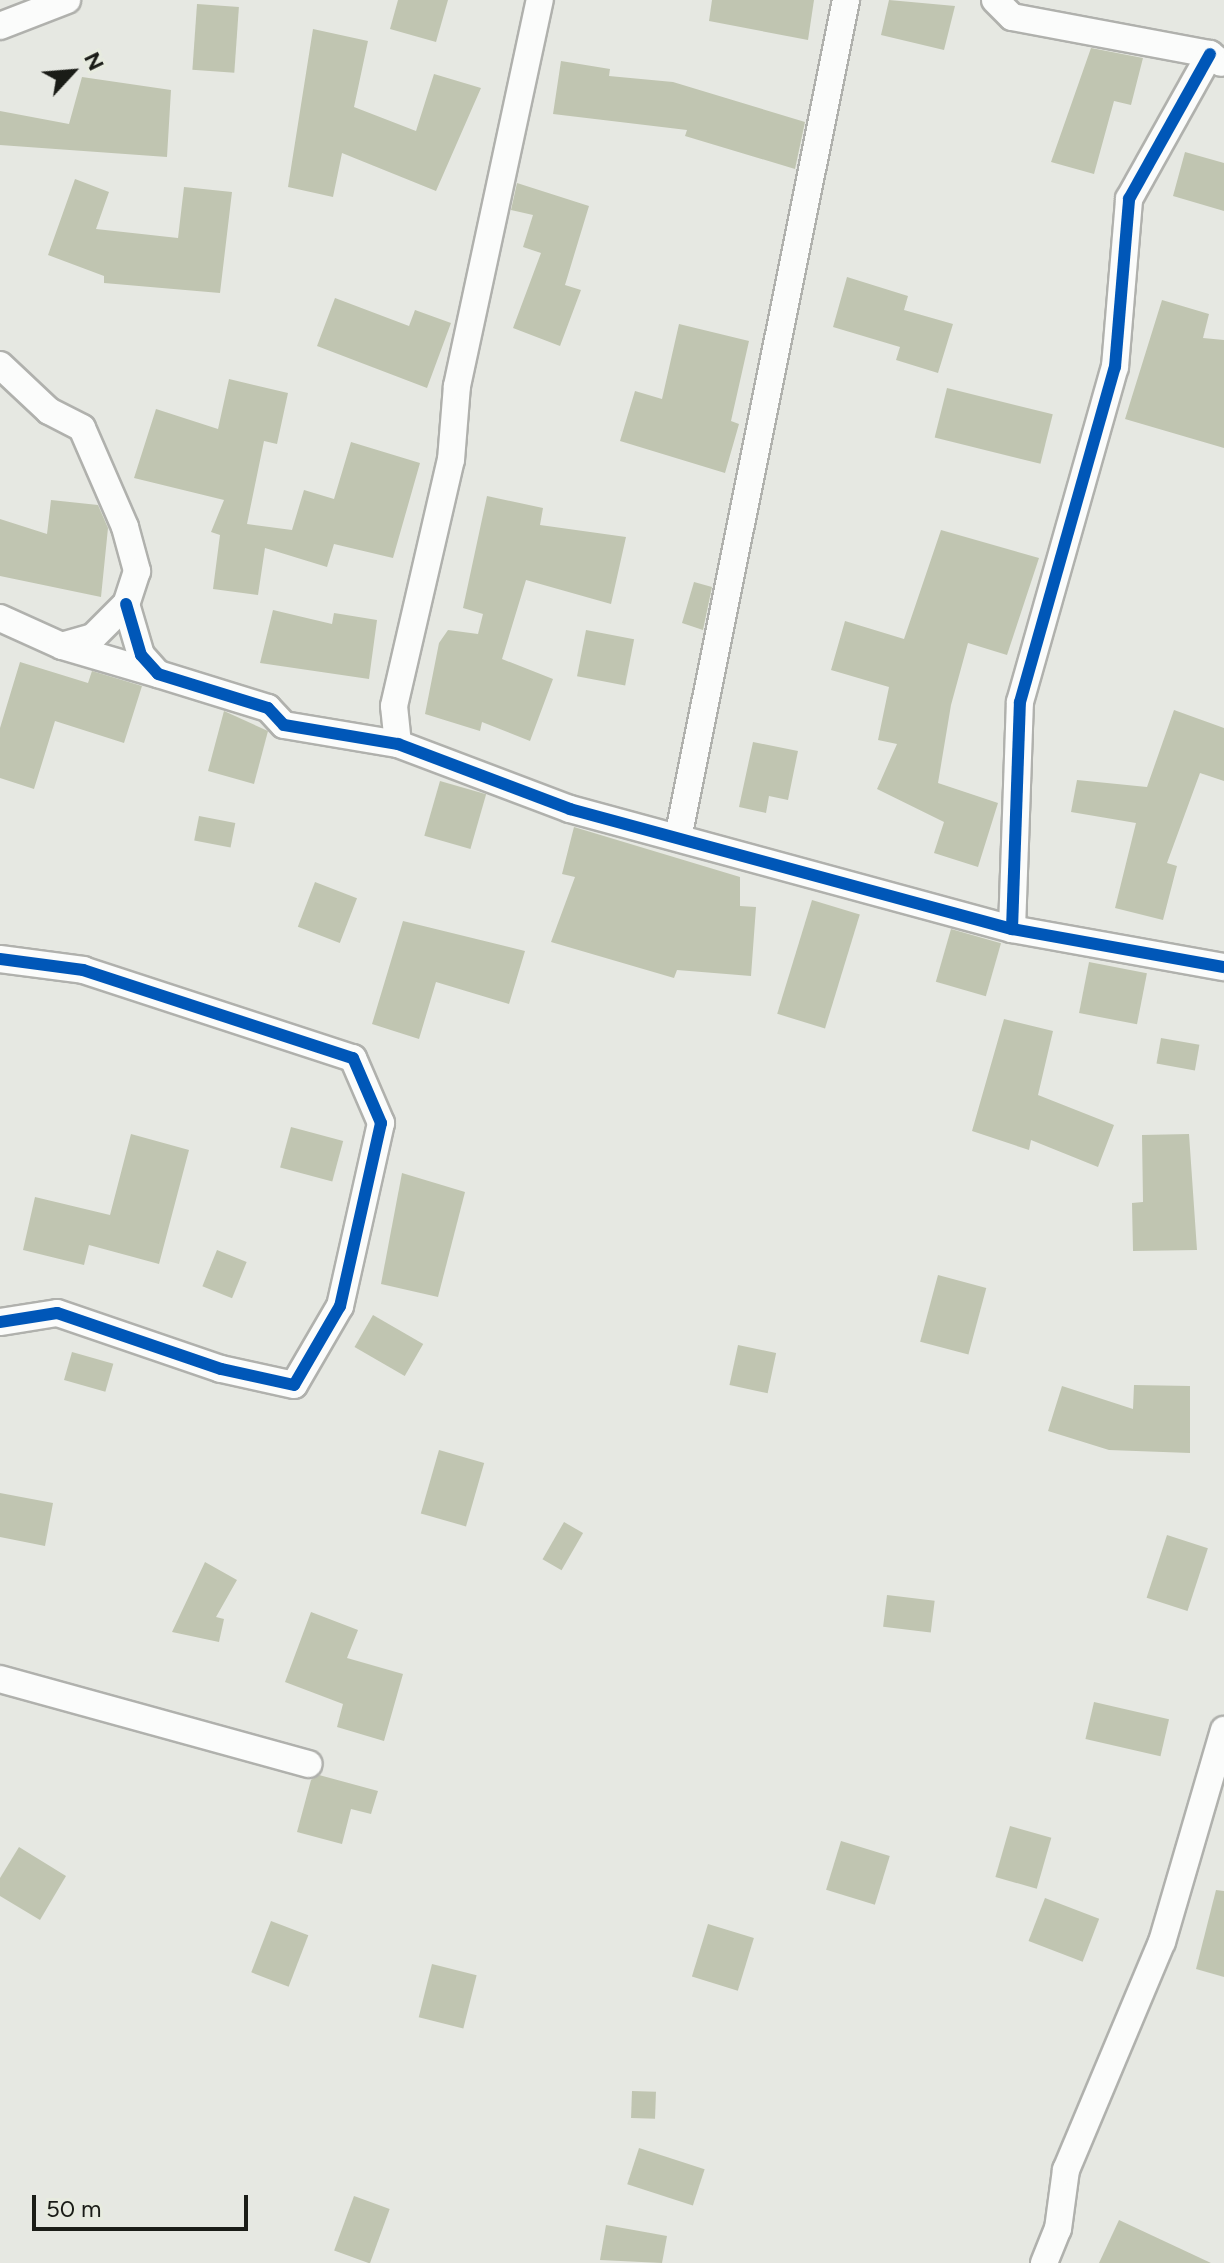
<!DOCTYPE html>
<html>
<head>
<meta charset="utf-8">
<style>
  body { margin:0 }
  #map { position:relative; width:1224px; height:2263px; overflow:hidden; background:#e6e8e2; font-family:Figtree,sans-serif }
  div>[style] { position:absolute }
  .building>* { inset:0; background:#c0c5b1; transform-origin:0 0 }
  .roads { filter:drop-shadow(2px 0 #b0b1ad) drop-shadow(-2px 0 #b0b1ad) drop-shadow(0 2px #b0b1ad) drop-shadow(0 -2px #b0b1ad) }
  .street>* { height:26px; margin:-13px; padding:0 13px; transform-origin:13px; border-radius:13px; background:#fbfcfb }
  .cycleway>* { height:12px; margin:-6px; padding:0 6px; transform-origin:6px; border-radius:6px; background:#0057b8 }
  span { translate:-50% -50%; white-space:nowrap; text-align:center; line-height:1.15; -webkit-text-stroke:8px #e7ebdf; paint-order:stroke }
  .north { position:absolute; left:32px; top:32px; width:80px; height:80px; -webkit-text-stroke:6px #e7ebdf; paint-order:stroke; rotate:64deg; font-size:22px; font-weight:700; line-height:32px; text-align:center; color:#1a1c17 }
  .north::after { content:''; display:block; margin:auto; width:28px; height:36px; background:#1a1c17; clip-path:polygon(50% 0,100% 100%,50% 72%,0 100%) }
  .scale { position:absolute; left:32px; top:2195px; width:216px; height:36px; box-sizing:border-box; border:4px solid #1a1c17; border-top:0; padding-left:10px; font-size:24px; line-height:28px; white-space:nowrap; color:#1a1c17; -webkit-text-stroke:6px #e7ebdf; paint-order:stroke }
</style>
</head>
<body>
<div id="map">
  <div class="building">
    <div style="clip-path:polygon(398px 0,448px 0,436px 42px,390px 29px)"></div>
    <div style="clip-path:polygon(712px 0,814px 0,808px 40px,709px 21px)"></div>
    <div style="clip-path:polygon(889px 0,955px 6px,944px 50px,881px 35px)"></div>
    <div style="left:197px;top:4px;width:42px;height:66px;rotate:4deg"></div>
    <div style="clip-path:polygon(313px 29px,368px 41px,354px 107px,416px 131px,434px 74px,481px 88px,436px 191px,342px 153px,333px 197px,288px 187px)"></div>
    <div style="clip-path:polygon(1091px 48px,1143px 58px,1131px 105px,1114px 101px,1094px 174px,1051px 162px)"></div>
    <div style="clip-path:polygon(561px 61px,610px 69px,609px 76px,673px 82px,805px 122px,795px 169px,685px 136px,687px 130px,553px 114px)"></div>
    <div style="clip-path:polygon(82px 77px,171px 90px,167px 157px,0 145px,0 111px,69px 124px)"></div>
    <div style="clip-path:polygon(1185px 152px,1224px 163px,1224px 211px,1173px 196px)"></div>
    <div style="clip-path:polygon(75px 179px,109px 192px,96px 229px,178px 238px,184px 187px,232px 192px,220px 293px,104px 283px,104px 276px,48px 255px)"></div>
    <div style="clip-path:polygon(517px 183px,589px 206px,565px 285px,581px 290px,560px 346px,513px 328px,541px 253px,523px 247px,533px 215px,511px 210px)"></div>
    <div style="clip-path:polygon(847px 277px,908px 296px,904px 310px,953px 324px,938px 373px,896px 360px,900px 347px,833px 327px)"></div>
    <div style="clip-path:polygon(335px 298px,409px 326px,415px 310px,451px 323px,427px 388px,317px 346px)"></div>
    <div style="clip-path:polygon(1162px 300px,1209px 314px,1203px 338px,1224px 340px,1224px 448px,1125px 419px)"></div>
    <div style="clip-path:polygon(679px 324px,749px 341px,731px 421px,739px 424px,725px 473px,620px 441px,635px 391px,662px 399px)"></div>
    <div style="clip-path:polygon(229px 379px,288px 393px,277px 444px,264px 441px,247px 524px,292px 530px,304px 490px,334px 499px,351px 442px,420px 463px,393px 558px,334px 544px,327px 567px,265px 548px,258px 595px,213px 589px,220px 535px,211px 532px,224px 500px,134px 478px,156px 409px,218px 429px)"></div>
    <div style="left:947px;top:388px;width:109px;height:51px;rotate:14deg"></div>
    <div style="clip-path:polygon(487px 496px,543px 508px,540px 525px,626px 537px,611px 604px,526px 580px,502px 659px,553px 679px,530px 741px,482px 722px,480px 731px,425px 714px,439px 643px,448px 630px,478px 634px,483px 614px,463px 608px)"></div>
    <div style="clip-path:polygon(51px 500px,98px 505px,108px 528px,101px 597px,0 576px,0 519px,47px 534px)"></div>
    <div style="clip-path:polygon(941px 530px,1039px 558px,1007px 655px,968px 643px,951px 705px,938px 783px,998px 803px,978px 867px,934px 853px,944px 822px,877px 789px,897px 744px,878px 740px,889px 687px,831px 670px,845px 621px,904px 639px)"></div>
    <div style="clip-path:polygon(694px 582px,712px 587px,703px 630px,682px 623px)"></div>
    <div style="clip-path:polygon(273px 610px,332px 624px,334px 613px,377px 620px,369px 679px,260px 663px)"></div>
    <div style="left:586px;top:630px;width:49px;height:47px;rotate:11deg"></div>
    <div style="clip-path:polygon(20px 662px,88px 683px,92px 671px,142px 686px,124px 743px,55px 721px,34px 789px,0 778px,0 728px)"></div>
    <div style="clip-path:polygon(1174px 710px,1224px 728px,1224px 781px,1200px 773px,1167px 863px,1177px 866px,1163px 920px,1115px 908px,1136px 823px,1071px 812px,1077px 780px,1147px 787px)"></div>
    <div style="clip-path:polygon(224px 711px,268px 731px,254px 784px,208px 771px)"></div>
    <div style="clip-path:polygon(753px 742px,798px 751px,788px 800px,769px 796px,766px 813px,739px 807px)"></div>
    <div style="left:440px;top:781px;width:48px;height:57px;rotate:16deg"></div>
    <div style="left:199px;top:816px;width:37px;height:25px;rotate:11deg"></div>
    <div style="clip-path:polygon(574px 827px,740px 877px,740px 906px,756px 907px,751px 976px,677px 970px,674px 978px,551px 942px,575px 877px,562px 874px)"></div>
    <div style="left:315px;top:882px;width:45px;height:48px;rotate:21deg"></div>
    <div style="left:812px;top:900px;width:50px;height:119px;rotate:17deg"></div>
    <div style="clip-path:polygon(403px 921px,525px 951px,509px 1004px,436px 982px,419px 1039px,372px 1024px)"></div>
    <div style="left:951px;top:929px;width:52px;height:55px;rotate:16deg"></div>
    <div style="left:1089px;top:962px;width:59px;height:52px;rotate:11deg"></div>
    <div style="clip-path:polygon(1004px 1019px,1053px 1031px,1038px 1095px,1114px 1125px,1098px 1167px,1031px 1140px,1029px 1150px,972px 1131px)"></div>
    <div style="left:1161px;top:1038px;width:39px;height:26px;rotate:10deg"></div>
    <div style="left:291px;top:1127px;width:54px;height:42px;rotate:15deg"></div>
    <div style="clip-path:polygon(131px 1134px,189px 1150px,159px 1264px,89px 1245px,84px 1265px,23px 1250px,35px 1197px,110px 1215px)"></div>
    <div style="clip-path:polygon(1189px 1134px,1197px 1250px,1133px 1251px,1132px 1203px,1143px 1202px,1142px 1135px)"></div>
    <div style="clip-path:polygon(402px 1173px,465px 1192px,438px 1297px,381px 1284px)"></div>
    <div style="left:217px;top:1250px;width:32px;height:39px;rotate:22deg"></div>
    <div style="left:938px;top:1275px;width:50px;height:69px;rotate:15deg"></div>
    <div style="left:373px;top:1315px;width:58px;height:37px;rotate:30deg"></div>
    <div style="left:738px;top:1345px;width:39px;height:41px;rotate:12deg"></div>
    <div style="left:72px;top:1352px;width:43px;height:29px;rotate:16deg"></div>
    <div style="clip-path:polygon(1134px 1385px,1190px 1386px,1190px 1453px,1109px 1450px,1048px 1431px,1062px 1386px,1133px 1409px)"></div>
    <div style="left:439px;top:1450px;width:47px;height:66px;rotate:16deg"></div>
    <div style="clip-path:polygon(0 1493px,53px 1503px,45px 1546px,0 1537px)"></div>
    <div style="left:564px;top:1522px;width:22px;height:43px;rotate:30deg"></div>
    <div style="left:1167px;top:1535px;width:43px;height:66px;rotate:18deg"></div>
    <div style="clip-path:polygon(205px 1562px,237px 1580px,216px 1617px,224px 1619px,219px 1642px,172px 1632px)"></div>
    <div style="left:887px;top:1595px;width:48px;height:32px;rotate:7deg"></div>
    <div style="clip-path:polygon(311px 1612px,358px 1630px,347px 1658px,403px 1674px,384px 1741px,337px 1727px,343px 1704px,285px 1682px)"></div>
    <div style="left:1094px;top:1702px;width:77px;height:38px;rotate:13deg"></div>
    <div style="clip-path:polygon(319px 1775px,378px 1791px,371px 1814px,351px 1809px,342px 1844px,297px 1832px,311px 1780px)"></div>
    <div style="left:1010px;top:1826px;width:43px;height:53px;rotate:16deg"></div>
    <div style="left:841px;top:1841px;width:51px;height:51px;rotate:17deg"></div>
    <div style="clip-path:polygon(19px 1847px,66px 1876px,40px 1920px,0 1896px,0 1878px)"></div>
    <div style="clip-path:polygon(1216px 1890px,1224px 1891px,1224px 1977px,1196px 1969px)"></div>
    <div style="left:1045px;top:1898px;width:58px;height:46px;rotate:21deg"></div>
    <div style="left:271px;top:1921px;width:40px;height:55px;rotate:21deg"></div>
    <div style="left:708px;top:1924px;width:48px;height:55px;rotate:17deg"></div>
    <div style="left:432px;top:1964px;width:46px;height:55px;rotate:14deg"></div>
    <div style="left:632px;top:2091px;width:24px;height:27px;rotate:2deg"></div>
    <div style="left:639px;top:2148px;width:69px;height:38px;rotate:18deg"></div>
    <div style="left:354px;top:2196px;width:38px;height:58px;rotate:20deg"></div>
    <div style="clip-path:polygon(1119px 2220px,1211px 2263px,1099px 2263px)"></div>
    <div style="clip-path:polygon(606px 2225px,667px 2236px,662px 2263px,600px 2260px)"></div>
  </div>
  <div class="roads">
    <div class="street">
      <div style="left:995px;top:0;width:24px;rotate:45deg"></div>
      <div style="left:1012px;top:17px;width:201px;rotate:10.6deg"></div>
      <div style="left:1210px;top:54px;width:14px;rotate:39deg"></div>
      <div style="left:0;top:26px;width:72px;rotate:-21.2deg"></div>
      <div style="left:0;top:365px;width:67px;rotate:43.2deg"></div>
      <div style="left:49px;top:411px;width:37px;rotate:27deg"></div>
      <div style="left:82px;top:428px;width:108px;rotate:66.5deg"></div>
      <div style="left:125px;top:527px;width:46px;rotate:74.7deg"></div>
      <div style="left:137px;top:571px;width:35px;rotate:108deg"></div>
      <div style="left:126px;top:604px;width:47px;rotate:135deg"></div>
      <div style="left:93px;top:637px;width:32px;rotate:164deg"></div>
      <div style="left:62px;top:646px;width:68px;rotate:-155.7deg"></div>
      <div style="left:126px;top:604px;width:53px;rotate:73.6deg"></div>
      <div style="left:141px;top:655px;width:25px;rotate:48deg"></div>
      <div style="left:158px;top:674px;width:115px;rotate:17.2deg"></div>
      <div style="left:268px;top:708px;width:23px;rotate:47deg"></div>
      <div style="left:284px;top:725px;width:116px;rotate:9.5deg"></div>
      <div style="left:398px;top:744px;width:184px;rotate:20.7deg"></div>
      <div style="left:570px;top:809px;width:458px;rotate:15.2deg"></div>
      <div style="left:1012px;top:929px;width:215px;rotate:10.2deg"></div>
      <div style="left:62px;top:646px;width:100px;rotate:16.3deg"></div>
      <div style="left:398px;top:744px;width:38px;rotate:-96deg"></div>
      <div style="left:394px;top:706px;width:253px;rotate:-77deg"></div>
      <div style="left:451px;top:460px;width:74px;rotate:-85.4deg"></div>
      <div style="left:457px;top:386px;width:395px;rotate:-77.9deg"></div>
      <div style="left:679px;top:833px;width:850px;rotate:-78.66deg"></div>
      <div style="left:1012px;top:929px;width:227px;rotate:-88deg"></div>
      <div style="left:1020px;top:702px;width:348px;rotate:-74.2deg"></div>
      <div style="left:1115px;top:367px;width:169px;rotate:-85.2deg"></div>
      <div style="left:1129px;top:199px;width:166px;rotate:-60.8deg"></div>
      <div style="left:0;top:959px;width:84px;rotate:7.5deg"></div>
      <div style="left:83px;top:970px;width:284px;rotate:18.1deg"></div>
      <div style="left:353px;top:1058px;width:71px;rotate:66.7deg"></div>
      <div style="left:381px;top:1123px;width:188px;rotate:102.6deg"></div>
      <div style="left:340px;top:1306px;width:91px;rotate:120.2deg"></div>
      <div style="left:294px;top:1385px;width:75px;rotate:-167.6deg"></div>
      <div style="left:221px;top:1369px;width:173px;rotate:-161.1deg"></div>
      <div style="left:57px;top:1313px;width:58px;rotate:171deg"></div>
      <div style="left:0;top:1679px;width:320px;rotate:15.4deg"></div>
      <div style="left:1044px;top:2263px;width:37px;rotate:-68deg"></div>
      <div style="left:1058px;top:2229px;width:60px;rotate:-82.3deg"></div>
      <div style="left:1066px;top:2170px;width:247px;rotate:-67.2deg"></div>
      <div style="left:1162px;top:1942px;width:221px;rotate:-73.7deg"></div>
    </div>
  </div>
  <div class="cycleway">
    <div style="left:126px;top:604px;width:53px;rotate:73.6deg"></div>
    <div style="left:141px;top:655px;width:25px;rotate:48deg"></div>
    <div style="left:158px;top:674px;width:115px;rotate:17.2deg"></div>
    <div style="left:268px;top:708px;width:23px;rotate:47deg"></div>
    <div style="left:284px;top:725px;width:116px;rotate:9.5deg"></div>
    <div style="left:398px;top:744px;width:184px;rotate:20.7deg"></div>
    <div style="left:570px;top:809px;width:458px;rotate:15.2deg"></div>
    <div style="left:1012px;top:929px;width:215px;rotate:10.2deg"></div>
    <div style="left:1012px;top:929px;width:227px;rotate:-88deg"></div>
    <div style="left:1020px;top:702px;width:348px;rotate:-74.2deg"></div>
    <div style="left:1115px;top:367px;width:169px;rotate:-85.2deg"></div>
    <div style="left:1129px;top:199px;width:166px;rotate:-60.8deg"></div>
    <div style="left:0;top:959px;width:84px;rotate:7.5deg"></div>
    <div style="left:83px;top:970px;width:284px;rotate:18.1deg"></div>
    <div style="left:353px;top:1058px;width:71px;rotate:66.7deg"></div>
    <div style="left:381px;top:1123px;width:188px;rotate:102.6deg"></div>
    <div style="left:340px;top:1306px;width:91px;rotate:120.2deg"></div>
    <div style="left:294px;top:1385px;width:75px;rotate:-167.6deg"></div>
    <div style="left:221px;top:1369px;width:173px;rotate:-161.1deg"></div>
    <div style="left:57px;top:1313px;width:58px;rotate:171deg"></div>
  </div>
  <div class="north">N</div>
  <div class="scale">50 m</div>
</div>
</body>
</html>
